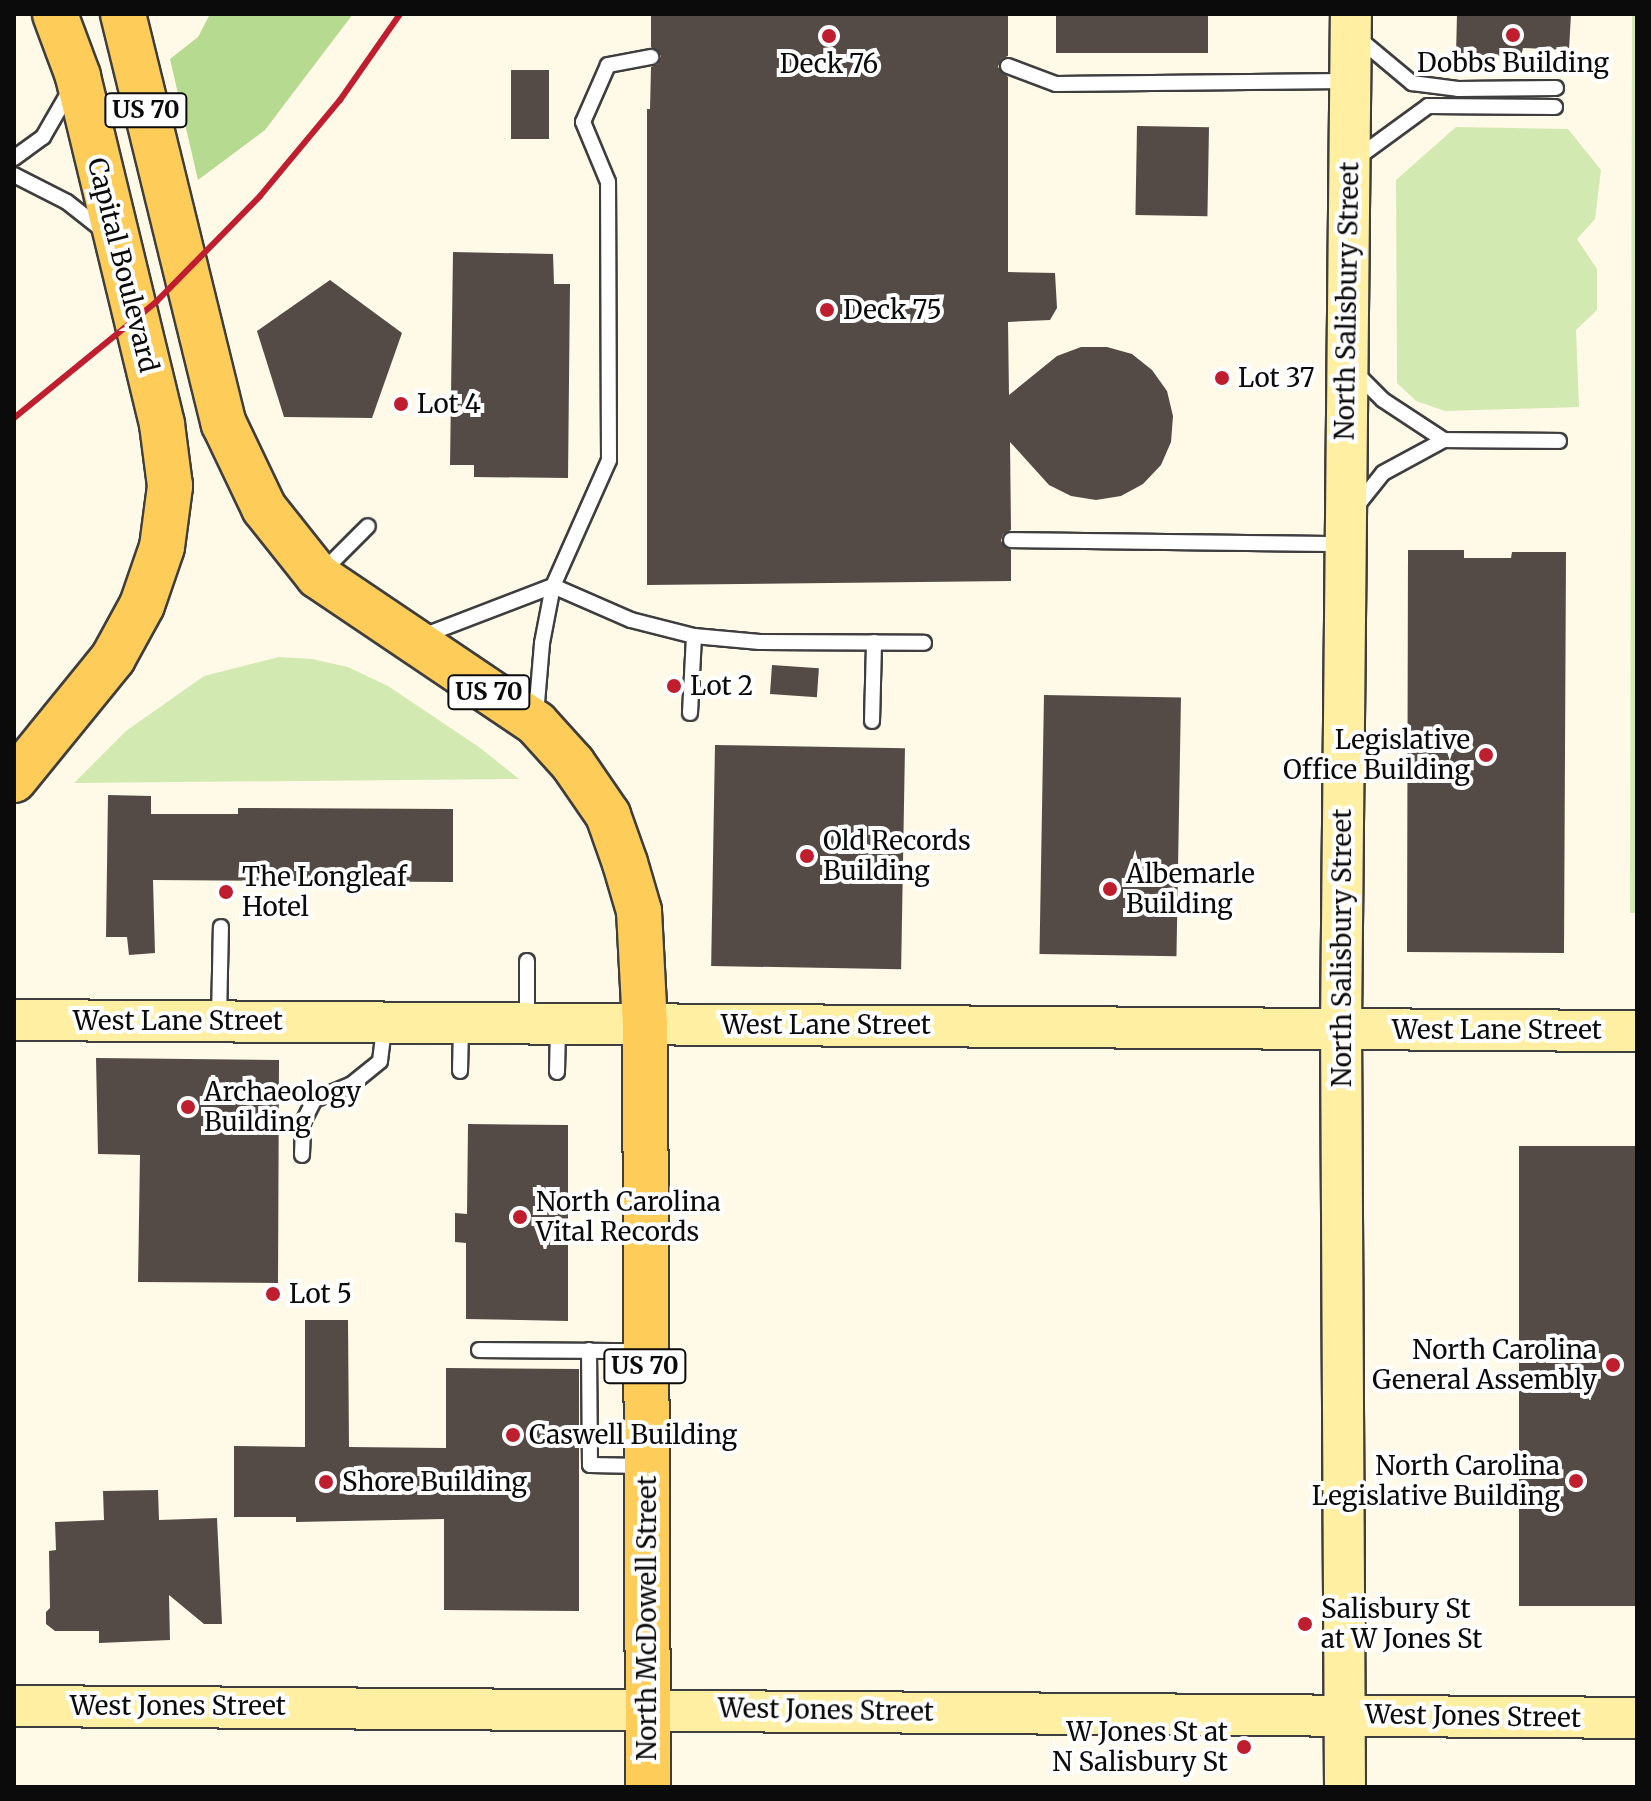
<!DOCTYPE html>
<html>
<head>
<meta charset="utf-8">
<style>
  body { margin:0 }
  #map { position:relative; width:1651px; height:1801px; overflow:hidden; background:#fff9e8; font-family:Merriweather,serif }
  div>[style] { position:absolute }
  .green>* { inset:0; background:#d2eab1 }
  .forest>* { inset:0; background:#b6db90 }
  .building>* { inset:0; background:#544b47; transform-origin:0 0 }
  .roads { filter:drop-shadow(2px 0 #3e3e3e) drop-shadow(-2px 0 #3e3e3e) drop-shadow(0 2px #3e3e3e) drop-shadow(0 -2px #3e3e3e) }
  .lane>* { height:14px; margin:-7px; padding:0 7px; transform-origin:7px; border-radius:7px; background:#fff }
  .secondary>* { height:40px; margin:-20px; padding:0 20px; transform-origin:20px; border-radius:20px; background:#ffefa3 }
  .primary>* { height:44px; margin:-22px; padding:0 22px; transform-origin:22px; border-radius:22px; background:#fecc59 }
  .rail>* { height:6px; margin:-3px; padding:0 3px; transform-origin:3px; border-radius:3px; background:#bf1e2f }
  .dots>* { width:22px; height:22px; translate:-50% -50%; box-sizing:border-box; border:4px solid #fff; border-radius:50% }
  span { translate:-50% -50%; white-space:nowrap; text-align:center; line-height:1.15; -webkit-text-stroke:8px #fff; paint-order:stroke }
  .shield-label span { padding:2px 6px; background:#fff; border:2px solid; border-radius:6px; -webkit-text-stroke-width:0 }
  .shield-label { font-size:24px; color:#0b0b0b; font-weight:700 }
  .poi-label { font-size:26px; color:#0b0b0b }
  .left { translate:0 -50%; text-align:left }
  .right { translate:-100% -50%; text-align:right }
  .street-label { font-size:26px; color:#0b0b0b }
  .frame { position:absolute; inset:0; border:16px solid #0b0b0b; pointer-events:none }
</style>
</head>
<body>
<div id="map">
  <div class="green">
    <div style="clip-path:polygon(1632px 14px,1637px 14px,1637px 913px,1630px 913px)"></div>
    <div style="clip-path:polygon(1456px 127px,1568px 129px,1601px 170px,1595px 219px,1577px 239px,1597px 269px,1597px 310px,1576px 330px,1579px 407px,1445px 411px,1416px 401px,1397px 383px,1396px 180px)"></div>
    <div style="clip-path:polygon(279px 657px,312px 659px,348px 667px,388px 686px,479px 747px,519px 779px,74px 783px,126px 731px,204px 676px)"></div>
  </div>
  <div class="forest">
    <div style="clip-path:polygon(210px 14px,353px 14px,265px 130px,198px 180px,170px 59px,198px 37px)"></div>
  </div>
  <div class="building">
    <div style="clip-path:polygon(651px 14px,1008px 14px,1008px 56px,1001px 59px,998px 67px,1008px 77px,1008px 272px,1055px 273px,1057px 308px,1050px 320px,1008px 322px,1009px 395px,1057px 356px,1081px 347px,1107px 347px,1132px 354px,1152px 370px,1167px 391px,1173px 416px,1171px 442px,1161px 465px,1143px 484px,1121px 496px,1096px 500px,1071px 496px,1049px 485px,1010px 442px,1011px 530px,1003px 534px,1001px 541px,1011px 550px,1011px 581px,647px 585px,647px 109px,650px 109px,651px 67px,658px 64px,661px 56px,651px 47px)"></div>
    <div style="left:1056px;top:14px;width:152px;height:39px"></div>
    <div style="clip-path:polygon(1457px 14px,1571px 14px,1569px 50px,1523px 48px,1521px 56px,1456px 55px)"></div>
    <div style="left:511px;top:70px;width:38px;height:69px"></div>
    <div style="left:1137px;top:126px;width:72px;height:89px;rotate:1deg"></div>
    <div style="clip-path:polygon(453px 252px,553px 254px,554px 284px,570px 284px,568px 478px,474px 477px,474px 465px,450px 465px)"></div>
    <div style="clip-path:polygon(330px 280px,402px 333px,372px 418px,284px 417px,257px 331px)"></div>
    <div style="clip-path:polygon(1408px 550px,1464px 550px,1464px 558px,1511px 558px,1512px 552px,1566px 552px,1564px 953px,1407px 952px)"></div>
    <div style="left:772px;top:665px;width:47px;height:29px;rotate:4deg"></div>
    <div style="left:1044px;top:695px;width:137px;height:259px;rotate:1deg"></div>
    <div style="left:715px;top:745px;width:190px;height:221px;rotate:1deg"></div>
    <div style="clip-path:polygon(108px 795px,151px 796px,151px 814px,238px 814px,238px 808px,453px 809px,453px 882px,153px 880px,155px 953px,129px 955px,127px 937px,106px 937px)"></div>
    <div style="clip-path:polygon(96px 1058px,279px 1060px,278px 1283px,138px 1282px,140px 1155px,98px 1154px)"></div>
    <div style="clip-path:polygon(468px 1124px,568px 1125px,568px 1321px,466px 1319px,466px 1243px,455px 1242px,455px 1213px,467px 1214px)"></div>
    <div style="left:1519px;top:1146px;width:118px;height:460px"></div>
    <div style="clip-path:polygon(305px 1320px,348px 1320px,349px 1447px,446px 1448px,446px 1368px,579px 1369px,579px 1611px,444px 1610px,444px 1519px,296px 1522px,296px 1517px,234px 1517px,234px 1446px,305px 1447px)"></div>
    <div style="clip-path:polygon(158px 1490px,159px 1520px,217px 1518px,222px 1624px,204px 1624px,169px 1595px,170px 1640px,99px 1643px,99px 1631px,55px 1631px,46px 1624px,46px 1612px,50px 1608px,49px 1551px,56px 1550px,55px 1522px,104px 1520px,103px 1491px)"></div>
  </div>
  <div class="roads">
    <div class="lane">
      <div style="left:1357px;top:37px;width:72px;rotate:39.9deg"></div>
      <div style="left:1412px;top:83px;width:46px;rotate:7.4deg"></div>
      <div style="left:1458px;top:89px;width:98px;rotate:-0.6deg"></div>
      <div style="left:1008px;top:66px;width:51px;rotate:20.6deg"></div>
      <div style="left:1056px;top:84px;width:290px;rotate:-0.6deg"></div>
      <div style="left:14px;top:158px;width:36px;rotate:-36deg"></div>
      <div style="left:43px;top:137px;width:54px;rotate:-60.1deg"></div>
      <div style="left:1357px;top:158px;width:88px;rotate:-36.2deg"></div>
      <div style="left:1428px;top:106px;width:127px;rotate:0.5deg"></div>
      <div style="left:14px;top:175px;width:59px;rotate:27deg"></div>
      <div style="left:67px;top:202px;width:48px;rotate:38.3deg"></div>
      <div style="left:1356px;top:373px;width:38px;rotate:45deg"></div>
      <div style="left:1383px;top:400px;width:73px;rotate:33.3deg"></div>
      <div style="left:1356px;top:507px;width:43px;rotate:-51.5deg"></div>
      <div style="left:1383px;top:473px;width:69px;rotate:-28.4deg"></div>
      <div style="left:1444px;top:440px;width:115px;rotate:0.5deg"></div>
      <div style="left:1011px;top:540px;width:331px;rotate:0.7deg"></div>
      <div style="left:321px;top:573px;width:66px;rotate:-45deg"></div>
      <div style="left:420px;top:637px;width:142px;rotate:-21deg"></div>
      <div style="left:553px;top:586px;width:85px;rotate:23.6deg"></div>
      <div style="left:631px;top:620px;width:65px;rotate:14.3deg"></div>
      <div style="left:694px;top:636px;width:66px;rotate:5.2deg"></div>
      <div style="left:760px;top:642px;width:164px;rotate:0.3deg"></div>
      <div style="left:690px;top:713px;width:77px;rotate:-87deg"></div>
      <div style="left:536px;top:715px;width:72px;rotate:-85.2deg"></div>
      <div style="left:542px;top:643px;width:58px;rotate:-79.1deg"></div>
      <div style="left:553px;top:586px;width:138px;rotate:-66deg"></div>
      <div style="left:609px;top:460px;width:278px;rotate:-90.2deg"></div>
      <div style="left:608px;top:182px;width:65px;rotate:-112.6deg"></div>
      <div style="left:583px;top:122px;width:62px;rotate:-66.3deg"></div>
      <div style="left:608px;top:65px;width:44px;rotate:-10.5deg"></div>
      <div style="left:872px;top:721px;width:79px;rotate:-88.5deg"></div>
      <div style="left:219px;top:1019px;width:92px;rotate:-88.8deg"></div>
      <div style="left:527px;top:1023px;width:62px;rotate:-90deg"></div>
      <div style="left:460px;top:1071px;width:44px;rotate:-88.7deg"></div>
      <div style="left:557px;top:1072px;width:45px;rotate:-88.7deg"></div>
      <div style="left:302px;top:1155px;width:33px;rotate:-88deg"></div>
      <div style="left:303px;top:1122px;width:25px;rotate:-63deg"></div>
      <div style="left:314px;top:1100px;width:41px;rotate:-22.8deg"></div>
      <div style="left:352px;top:1084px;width:36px;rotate:-39deg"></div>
      <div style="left:380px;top:1061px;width:35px;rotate:-83deg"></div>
      <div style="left:479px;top:1350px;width:163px;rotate:0.4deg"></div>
      <div style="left:589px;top:1350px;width:115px;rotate:89.5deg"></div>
      <div style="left:590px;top:1465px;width:52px;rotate:1.1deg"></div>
    </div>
    <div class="secondary">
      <div style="left:14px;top:1020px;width:1623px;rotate:0.39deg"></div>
      <div style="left:14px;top:1706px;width:1623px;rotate:0.42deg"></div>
      <div style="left:1345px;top:1787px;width:758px;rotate:-90.3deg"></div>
      <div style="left:1341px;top:1029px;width:1015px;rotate:-89.44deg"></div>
    </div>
    <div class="primary">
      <div style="left:123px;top:14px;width:422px;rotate:76.2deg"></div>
      <div style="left:224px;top:424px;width:93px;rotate:64.5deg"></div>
      <div style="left:264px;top:508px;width:87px;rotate:51.5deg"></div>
      <div style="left:318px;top:576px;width:263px;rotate:34deg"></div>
      <div style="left:536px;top:723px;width:55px;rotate:47.9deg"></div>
      <div style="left:573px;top:764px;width:62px;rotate:55.5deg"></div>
      <div style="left:608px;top:815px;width:51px;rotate:70.5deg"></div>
      <div style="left:625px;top:863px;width:50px;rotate:73.7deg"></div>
      <div style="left:639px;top:911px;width:113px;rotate:87deg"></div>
      <div style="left:645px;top:1024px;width:763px;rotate:89.77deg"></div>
      <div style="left:14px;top:780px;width:157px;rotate:-50.9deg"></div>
      <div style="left:113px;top:658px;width:60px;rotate:-61.3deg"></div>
      <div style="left:142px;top:605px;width:61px;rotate:-71deg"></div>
      <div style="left:162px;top:547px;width:62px;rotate:-82.5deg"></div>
      <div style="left:170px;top:486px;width:63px;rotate:-97.4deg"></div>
      <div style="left:162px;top:424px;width:358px;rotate:-103.6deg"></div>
      <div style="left:78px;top:76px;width:66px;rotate:-110.4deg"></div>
    </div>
  </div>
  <div class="rail">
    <div style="left:14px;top:418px;width:183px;rotate:-39.2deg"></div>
    <div style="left:156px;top:302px;width:148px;rotate:-45.5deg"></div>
    <div style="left:260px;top:196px;width:125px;rotate:-50.2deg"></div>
    <div style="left:340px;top:100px;width:105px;rotate:-55.1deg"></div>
  </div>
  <div class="dots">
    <div style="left:1513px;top:35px;background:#bf1e2f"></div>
    <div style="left:829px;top:36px;background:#bf1e2f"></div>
    <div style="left:827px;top:310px;background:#bf1e2f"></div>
    <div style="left:1222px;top:378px;background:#bf1e2f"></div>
    <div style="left:401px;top:404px;background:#bf1e2f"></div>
    <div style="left:674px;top:686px;background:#bf1e2f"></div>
    <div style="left:1486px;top:755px;background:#bf1e2f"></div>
    <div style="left:807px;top:856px;background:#bf1e2f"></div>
    <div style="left:1110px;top:889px;background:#bf1e2f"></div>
    <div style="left:226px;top:892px;background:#bf1e2f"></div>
    <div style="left:188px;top:1107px;background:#bf1e2f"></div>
    <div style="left:520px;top:1217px;background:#bf1e2f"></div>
    <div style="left:273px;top:1294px;background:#bf1e2f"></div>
    <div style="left:1613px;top:1365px;background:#bf1e2f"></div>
    <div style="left:513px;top:1435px;background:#bf1e2f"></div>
    <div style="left:1576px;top:1481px;background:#bf1e2f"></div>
    <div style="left:326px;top:1482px;background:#bf1e2f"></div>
    <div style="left:1305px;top:1624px;background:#bf1e2f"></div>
    <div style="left:1244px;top:1747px;background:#bf1e2f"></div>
  </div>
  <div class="shield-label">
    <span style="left:146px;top:110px">US 70</span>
    <span style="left:489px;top:692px">US 70</span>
    <span style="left:645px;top:1366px">US 70</span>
  </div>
  <div class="poi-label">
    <span style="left:1513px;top:63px">Dobbs Building</span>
    <span style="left:829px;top:64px">Deck 76</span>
    <span class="left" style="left:843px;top:310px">Deck 75</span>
    <span class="left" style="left:1238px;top:378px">Lot 37</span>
    <span class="left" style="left:417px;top:404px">Lot 4</span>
    <span class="left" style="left:690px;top:686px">Lot 2</span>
    <span class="right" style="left:1470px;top:755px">Legislative<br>Office Building</span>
    <span class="left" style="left:823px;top:856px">Old Records<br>Building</span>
    <span class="left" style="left:1126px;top:889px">Albemarle<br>Building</span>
    <span class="left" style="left:242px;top:892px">The Longleaf<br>Hotel</span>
    <span class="left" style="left:204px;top:1107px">Archaeology<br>Building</span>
    <span class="left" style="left:536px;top:1217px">North Carolina<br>Vital Records</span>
    <span class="left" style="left:289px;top:1294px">Lot 5</span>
    <span class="right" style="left:1597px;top:1365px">North Carolina<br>General Assembly</span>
    <span class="left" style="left:529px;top:1435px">Caswell Building</span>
    <span class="right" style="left:1560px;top:1481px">North Carolina<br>Legislative Building</span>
    <span class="left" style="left:342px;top:1482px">Shore Building</span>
    <span class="left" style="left:1321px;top:1624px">Salisbury St<br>at W Jones St</span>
    <span class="right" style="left:1228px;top:1747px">W Jones St at<br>N Salisbury St</span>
  </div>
  <div class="street-label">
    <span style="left:123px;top:265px;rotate:76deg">Capital Boulevard</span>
    <span style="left:1347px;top:301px;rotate:-89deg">North Salisbury Street</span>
    <span style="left:1342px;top:948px;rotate:-90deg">North Salisbury Street</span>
    <span style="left:178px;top:1021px">West Lane Street</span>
    <span style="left:826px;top:1025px">West Lane Street</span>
    <span style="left:1497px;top:1030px">West Lane Street</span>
    <span style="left:647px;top:1618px;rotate:-90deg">North McDowell Street</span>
    <span style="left:178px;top:1706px">West Jones Street</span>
    <span style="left:826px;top:1710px;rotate:1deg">West Jones Street</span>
    <span style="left:1473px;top:1716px;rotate:1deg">West Jones Street</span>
  </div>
  <div class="frame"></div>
</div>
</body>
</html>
